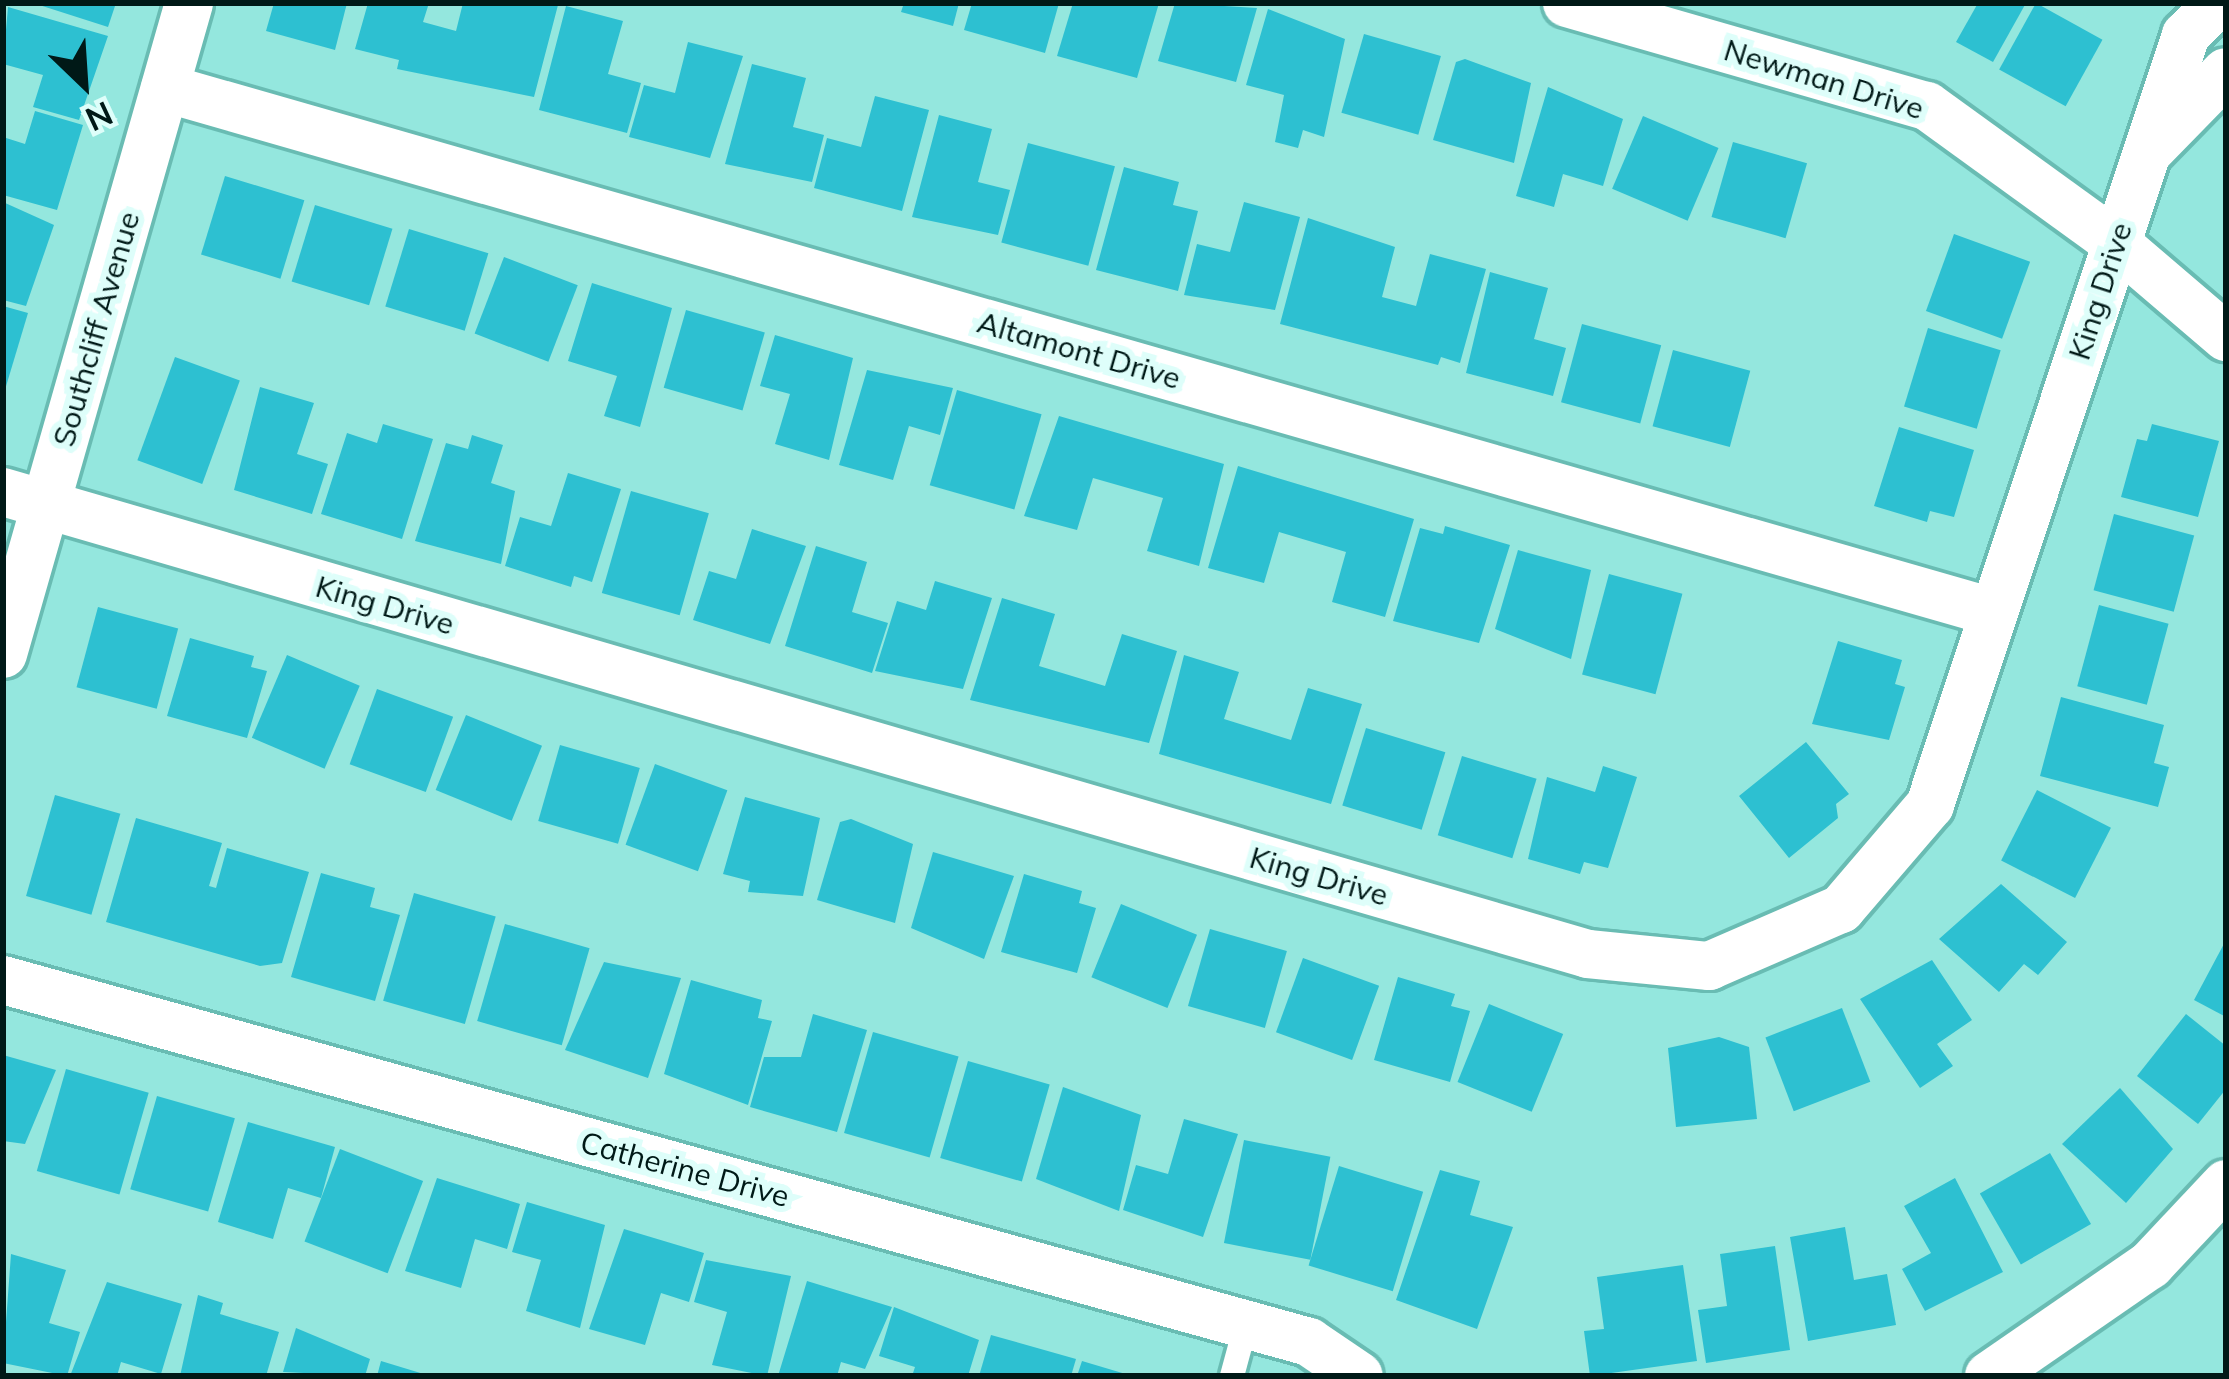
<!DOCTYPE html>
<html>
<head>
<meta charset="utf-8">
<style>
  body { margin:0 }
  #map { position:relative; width:2229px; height:1379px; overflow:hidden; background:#94e7de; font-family:Mulish,sans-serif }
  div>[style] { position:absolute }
  .building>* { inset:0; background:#2dc0d1; transform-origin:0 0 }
  .roads { filter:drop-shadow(3px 0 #69bcb3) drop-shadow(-3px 0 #69bcb3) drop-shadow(0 3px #69bcb3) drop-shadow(0 -3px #69bcb3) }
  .service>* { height:24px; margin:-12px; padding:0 12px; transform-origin:12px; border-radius:12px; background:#fff }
  .minor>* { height:48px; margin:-24px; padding:0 24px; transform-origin:24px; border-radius:24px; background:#fff }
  span { translate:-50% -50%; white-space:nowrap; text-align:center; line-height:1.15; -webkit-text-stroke:12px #defefa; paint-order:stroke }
  .street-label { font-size:30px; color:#001917 }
  .frame { position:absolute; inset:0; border:6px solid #001917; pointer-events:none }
  .north { position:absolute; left:24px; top:24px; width:120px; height:120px; -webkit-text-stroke:9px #defefa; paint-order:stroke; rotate:155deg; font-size:33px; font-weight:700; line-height:48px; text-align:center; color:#001917 }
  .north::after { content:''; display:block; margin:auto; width:42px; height:54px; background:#001917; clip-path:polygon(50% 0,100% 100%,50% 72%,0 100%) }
</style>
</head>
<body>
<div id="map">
  <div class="building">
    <div style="clip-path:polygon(33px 3px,116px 3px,108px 27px)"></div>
    <div style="clip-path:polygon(274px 3px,347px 3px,335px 50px,266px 31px)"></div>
    <div style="clip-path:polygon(368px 3px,429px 3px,423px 22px,456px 31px,463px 3px,558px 5px,534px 97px,397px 69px,399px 60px,355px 49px)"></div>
    <div style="clip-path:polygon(904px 3px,959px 3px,953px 26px,901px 12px)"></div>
    <div style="clip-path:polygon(972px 3px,1059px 3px,1045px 53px,964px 30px)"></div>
    <div style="clip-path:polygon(1073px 3px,1159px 3px,1137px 78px,1057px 56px)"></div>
    <div style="clip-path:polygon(1175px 3px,1257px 8px,1236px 82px,1158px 61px)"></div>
    <div style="clip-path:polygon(1978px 3px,2026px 3px,1993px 62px,1956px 42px)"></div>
    <div style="left:2036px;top:3px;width:76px;height:76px;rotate:29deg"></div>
    <div style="clip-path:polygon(566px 6px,623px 21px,608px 74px,641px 83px,627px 133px,539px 110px)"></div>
    <div style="clip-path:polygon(8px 7px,108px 36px,79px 120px,33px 107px,43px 75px,3px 64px)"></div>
    <div style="clip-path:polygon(1268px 9px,1345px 39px,1324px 137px,1303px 130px,1298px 148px,1275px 142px,1284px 95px,1246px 85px)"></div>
    <div style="left:1364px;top:34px;width:80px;height:82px;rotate:16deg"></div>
    <div style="clip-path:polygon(688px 42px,743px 56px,710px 158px,629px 137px,644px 85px,675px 93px)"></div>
    <div style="clip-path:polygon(1465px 59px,1531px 83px,1514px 163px,1433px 140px,1456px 62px)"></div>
    <div style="clip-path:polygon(752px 64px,806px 78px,793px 127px,824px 135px,812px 182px,725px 164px)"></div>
    <div style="clip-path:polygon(1548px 87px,1623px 119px,1603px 186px,1563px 174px,1554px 207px,1516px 196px)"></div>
    <div style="clip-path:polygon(875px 96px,929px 110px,902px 211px,814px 188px,827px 138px,861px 147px)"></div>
    <div style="clip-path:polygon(35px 111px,83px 125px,57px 210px,3px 195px,3px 137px,25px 144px)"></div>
    <div style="clip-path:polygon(939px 115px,992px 129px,978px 182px,1010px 190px,998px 235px,912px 217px)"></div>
    <div style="left:1643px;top:116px;width:82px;height:79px;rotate:23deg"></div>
    <div style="left:1733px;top:142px;width:77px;height:78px;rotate:16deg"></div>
    <div style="left:1028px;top:143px;width:90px;height:103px;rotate:15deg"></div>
    <div style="clip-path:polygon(1124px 167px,1179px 182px,1173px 205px,1198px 211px,1178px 291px,1096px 270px)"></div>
    <div style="left:225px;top:176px;width:83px;height:82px;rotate:17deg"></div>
    <div style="clip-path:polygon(3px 202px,54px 225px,26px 306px,3px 300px)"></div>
    <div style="clip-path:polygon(1244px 202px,1300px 217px,1275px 310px,1184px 295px,1197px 244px,1230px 252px)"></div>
    <div style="left:315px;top:205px;width:81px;height:80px;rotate:17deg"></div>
    <div style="clip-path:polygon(1308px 218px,1395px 247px,1382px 297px,1416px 306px,1430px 254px,1486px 269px,1460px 363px,1441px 357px,1438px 365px,1280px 324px)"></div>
    <div style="left:409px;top:229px;width:83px;height:81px;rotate:17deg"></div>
    <div style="left:1954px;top:234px;width:81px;height:82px;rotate:20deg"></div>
    <div style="left:504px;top:257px;width:79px;height:82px;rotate:21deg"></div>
    <div style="clip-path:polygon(1490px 272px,1548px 288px,1534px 339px,1566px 348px,1553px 396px,1466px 373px)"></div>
    <div style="clip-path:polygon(592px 283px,672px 308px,640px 427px,604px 416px,617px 376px,568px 361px)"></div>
    <div style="clip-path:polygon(3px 306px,28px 313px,4px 393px,3px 393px)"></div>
    <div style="left:686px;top:310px;width:82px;height:81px;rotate:16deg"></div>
    <div style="left:1582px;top:324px;width:82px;height:81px;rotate:15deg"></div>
    <div style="left:1928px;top:328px;width:76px;height:82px;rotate:17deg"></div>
    <div style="clip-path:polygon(775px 335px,853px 358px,829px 460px,775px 444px,790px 394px,760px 386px)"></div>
    <div style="left:1673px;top:350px;width:80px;height:79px;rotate:15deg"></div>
    <div style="left:175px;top:357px;width:69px;height:110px;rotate:20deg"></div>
    <div style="clip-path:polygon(867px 370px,953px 388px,940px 435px,909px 426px,893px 480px,839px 465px)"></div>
    <div style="clip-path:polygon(260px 387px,314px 403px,297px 454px,328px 464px,312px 514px,234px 490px)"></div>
    <div style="left:957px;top:390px;width:88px;height:99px;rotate:16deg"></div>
    <div style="clip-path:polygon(1059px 416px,1224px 464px,1199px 566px,1147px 551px,1163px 498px,1093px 478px,1077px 530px,1024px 516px)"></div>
    <div style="clip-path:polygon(383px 424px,433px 439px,402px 539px,321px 514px,347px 433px,377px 443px)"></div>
    <div style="clip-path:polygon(2152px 424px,2219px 441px,2198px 517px,2121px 497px,2137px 439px,2147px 441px)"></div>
    <div style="clip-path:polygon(1899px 427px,1974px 450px,1954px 517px,1930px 511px,1927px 522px,1874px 506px)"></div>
    <div style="clip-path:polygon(472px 435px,503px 445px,491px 483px,515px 491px,501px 564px,415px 541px,446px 443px,468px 449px)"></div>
    <div style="clip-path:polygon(1238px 466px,1414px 519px,1385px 617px,1332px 602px,1346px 552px,1279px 532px,1264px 583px,1208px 568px)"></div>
    <div style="clip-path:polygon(568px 473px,621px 489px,592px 582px,574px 576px,571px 587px,505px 566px,520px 517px,551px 526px)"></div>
    <div style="left:631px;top:491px;width:81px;height:106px;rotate:16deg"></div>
    <div style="left:2114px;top:514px;width:83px;height:79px;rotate:15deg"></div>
    <div style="clip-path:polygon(1445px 526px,1510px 545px,1479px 643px,1393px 621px,1420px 528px,1443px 534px)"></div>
    <div style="clip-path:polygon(752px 529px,806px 546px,770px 644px,693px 620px,709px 571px,736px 579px)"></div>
    <div style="clip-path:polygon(816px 546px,867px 562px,852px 612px,888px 623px,872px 673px,785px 646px)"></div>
    <div style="clip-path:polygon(1518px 550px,1591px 570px,1571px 659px,1495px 629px)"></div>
    <div style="left:1609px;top:574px;width:76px;height:104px;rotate:15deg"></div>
    <div style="clip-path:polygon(935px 581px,992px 598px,963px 689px,875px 671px,897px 601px,926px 610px)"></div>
    <div style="clip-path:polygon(1002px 598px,1055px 614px,1039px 666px,1105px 686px,1122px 634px,1177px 651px,1149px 743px,970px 700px)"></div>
    <div style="left:2099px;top:605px;width:72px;height:84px;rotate:15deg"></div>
    <div style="left:98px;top:607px;width:83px;height:83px;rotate:15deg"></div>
    <div style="clip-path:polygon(190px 638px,254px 656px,251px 667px,267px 671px,247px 738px,167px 716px)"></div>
    <div style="clip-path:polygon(1838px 641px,1902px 660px,1895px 684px,1905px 687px,1889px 740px,1812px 724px)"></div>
    <div style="left:287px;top:655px;width:79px;height:90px;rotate:23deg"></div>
    <div style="clip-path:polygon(1184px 655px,1239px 672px,1224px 719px,1291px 740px,1308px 688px,1362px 704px,1331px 804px,1159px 754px)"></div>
    <div style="left:377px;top:689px;width:81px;height:80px;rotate:20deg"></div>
    <div style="clip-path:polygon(2061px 697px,2164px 725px,2154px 763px,2169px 767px,2158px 807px,2040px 776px)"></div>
    <div style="left:466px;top:715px;width:82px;height:81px;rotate:22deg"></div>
    <div style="left:1366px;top:728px;width:83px;height:81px;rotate:17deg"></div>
    <div style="clip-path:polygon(1806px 742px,1849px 794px,1836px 804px,1838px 818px,1789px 858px,1739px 796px)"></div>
    <div style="left:560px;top:745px;width:83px;height:79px;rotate:16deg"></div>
    <div style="left:1462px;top:756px;width:78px;height:83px;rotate:17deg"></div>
    <div style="left:655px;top:764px;width:77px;height:86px;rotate:20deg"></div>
    <div style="clip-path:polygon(1603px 766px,1637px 777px,1608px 868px,1584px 862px,1580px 874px,1528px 859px,1547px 777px,1595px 792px)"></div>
    <div style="left:2037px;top:790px;width:83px;height:79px;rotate:27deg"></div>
    <div style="left:55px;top:795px;width:68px;height:105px;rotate:16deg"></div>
    <div style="clip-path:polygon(745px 797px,820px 818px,803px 896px,748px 892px,750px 881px,723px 874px)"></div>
    <div style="clip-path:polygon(136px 818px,222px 843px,209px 886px,216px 888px,227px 848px,309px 872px,282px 963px,260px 966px,106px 922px)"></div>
    <div style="clip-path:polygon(851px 819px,913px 844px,895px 923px,817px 900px,840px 822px)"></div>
    <div style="clip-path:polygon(933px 852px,1014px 876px,984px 959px,911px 928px)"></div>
    <div style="clip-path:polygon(321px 873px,375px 888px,370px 907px,400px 915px,375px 1001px,291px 977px)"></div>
    <div style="clip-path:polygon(1024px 874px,1082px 891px,1079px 903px,1096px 908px,1077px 973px,1001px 952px)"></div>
    <div style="clip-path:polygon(2001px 884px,2067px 942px,2038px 975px,2024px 964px,1999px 992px,1939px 939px)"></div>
    <div style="left:414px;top:893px;width:85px;height:112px;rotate:16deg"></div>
    <div style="left:1121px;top:904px;width:82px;height:79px;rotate:22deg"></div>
    <div style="left:505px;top:924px;width:88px;height:101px;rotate:16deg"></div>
    <div style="left:1210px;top:929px;width:80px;height:80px;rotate:16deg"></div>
    <div style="clip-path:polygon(2226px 940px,2226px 1017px,2194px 1000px)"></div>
    <div style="left:1303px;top:958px;width:81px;height:79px;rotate:20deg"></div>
    <div style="clip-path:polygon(1932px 960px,1972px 1020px,1937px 1044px,1953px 1066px,1920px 1088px,1860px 999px)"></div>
    <div style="clip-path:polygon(604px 962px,681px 978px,648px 1078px,565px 1050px)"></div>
    <div style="clip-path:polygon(1398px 977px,1455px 994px,1451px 1006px,1470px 1011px,1450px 1082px,1374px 1060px)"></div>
    <div style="clip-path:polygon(691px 980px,762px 1000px,758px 1018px,772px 1021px,748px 1105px,664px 1074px)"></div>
    <div style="left:1489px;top:1004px;width:80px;height:84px;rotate:22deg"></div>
    <div style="left:1842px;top:1008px;width:79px;height:82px;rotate:69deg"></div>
    <div style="clip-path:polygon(813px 1014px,867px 1030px,837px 1132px,750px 1107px,764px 1057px,801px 1057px)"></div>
    <div style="clip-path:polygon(2186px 1014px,2226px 1046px,2226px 1089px,2198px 1124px,2137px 1076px)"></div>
    <div style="left:873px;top:1032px;width:89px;height:105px;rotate:16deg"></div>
    <div style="clip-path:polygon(1719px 1037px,1749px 1047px,1757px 1119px,1676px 1127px,1668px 1048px)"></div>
    <div style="clip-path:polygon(3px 1055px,56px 1070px,25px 1144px,3px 1141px)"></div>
    <div style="left:968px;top:1061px;width:85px;height:101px;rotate:16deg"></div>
    <div style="left:66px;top:1069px;width:86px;height:106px;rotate:16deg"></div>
    <div style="clip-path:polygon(1063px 1087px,1141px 1115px,1119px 1211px,1036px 1179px)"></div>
    <div style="clip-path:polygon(2120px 1088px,2173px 1149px,2126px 1203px,2062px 1144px)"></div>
    <div style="left:157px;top:1096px;width:81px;height:97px;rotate:16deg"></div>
    <div style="clip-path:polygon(1184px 1119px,1238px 1134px,1203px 1237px,1123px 1210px,1136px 1165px,1168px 1174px)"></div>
    <div style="clip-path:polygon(248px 1122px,335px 1147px,321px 1198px,288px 1188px,273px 1239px,218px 1222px)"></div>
    <div style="left:1244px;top:1140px;width:88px;height:105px;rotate:11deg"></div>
    <div style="left:340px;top:1149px;width:89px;height:99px;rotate:21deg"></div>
    <div style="left:2050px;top:1153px;width:82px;height:81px;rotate:60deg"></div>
    <div style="left:1339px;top:1166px;width:88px;height:104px;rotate:17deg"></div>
    <div style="clip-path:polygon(1440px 1170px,1480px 1181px,1470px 1215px,1513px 1227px,1477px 1329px,1396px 1300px)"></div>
    <div style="clip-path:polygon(437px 1178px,520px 1204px,507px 1249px,475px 1239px,461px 1288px,405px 1271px)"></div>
    <div style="clip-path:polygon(1955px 1178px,2003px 1272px,1925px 1311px,1902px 1269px,1931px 1253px,1904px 1206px)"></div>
    <div style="clip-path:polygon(527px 1202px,605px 1225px,580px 1328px,526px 1311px,541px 1260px,512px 1252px)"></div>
    <div style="clip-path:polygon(1845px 1227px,1854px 1280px,1887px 1274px,1896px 1325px,1808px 1341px,1790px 1237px)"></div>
    <div style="clip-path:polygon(624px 1229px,704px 1253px,689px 1302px,661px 1293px,645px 1345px,589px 1329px)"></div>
    <div style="clip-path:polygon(1775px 1246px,1790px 1350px,1706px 1363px,1698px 1310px,1727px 1306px,1720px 1254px)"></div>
    <div style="clip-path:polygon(11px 1254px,66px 1270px,49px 1323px,80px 1332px,67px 1376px,3px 1363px)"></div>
    <div style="clip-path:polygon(706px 1260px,791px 1276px,767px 1376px,712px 1365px,727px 1312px,694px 1302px)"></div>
    <div style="clip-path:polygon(1683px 1265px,1697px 1361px,1590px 1376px,1584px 1331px,1604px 1329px,1597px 1277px)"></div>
    <div style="clip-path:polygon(807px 1281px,892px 1307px,865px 1369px,841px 1362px,837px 1376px,778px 1376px)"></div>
    <div style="clip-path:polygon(107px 1282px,182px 1304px,161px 1374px,121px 1362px,117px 1376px,70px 1376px)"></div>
    <div style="clip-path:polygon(198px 1295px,223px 1303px,220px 1314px,279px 1332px,266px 1376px,180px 1376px)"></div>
    <div style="clip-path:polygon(894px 1307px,979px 1340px,968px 1376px,912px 1376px,915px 1367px,879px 1356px)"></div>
    <div style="clip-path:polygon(296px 1328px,370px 1359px,365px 1376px,283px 1372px)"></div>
    <div style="clip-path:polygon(991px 1335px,1076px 1359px,1071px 1376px,979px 1376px)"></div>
    <div style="clip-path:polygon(381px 1361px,427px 1375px,427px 1376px,377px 1376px)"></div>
    <div style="clip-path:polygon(1082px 1361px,1129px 1375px,1129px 1376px,1077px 1376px)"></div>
  </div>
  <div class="roads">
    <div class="service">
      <div style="left:1232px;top:1376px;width:54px;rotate:-74.9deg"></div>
    </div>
    <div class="minor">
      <div style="left:1567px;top:3px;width:374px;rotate:16deg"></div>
      <div style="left:1927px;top:106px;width:233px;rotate:35.9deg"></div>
      <div style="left:2116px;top:243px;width:145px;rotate:40.5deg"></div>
      <div style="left:165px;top:88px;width:1902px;rotate:16deg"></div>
      <div style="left:2147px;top:153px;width:113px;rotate:-45.7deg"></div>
      <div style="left:3px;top:492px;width:1651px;rotate:16.25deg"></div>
      <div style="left:1588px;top:954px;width:122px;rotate:5.7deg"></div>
      <div style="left:1709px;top:966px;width:144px;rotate:-23.4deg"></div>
      <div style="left:1841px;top:909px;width:137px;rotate:-49.4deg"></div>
      <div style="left:1930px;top:805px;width:811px;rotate:-71.61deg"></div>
      <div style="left:2186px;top:35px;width:45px;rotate:-45deg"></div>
      <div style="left:3px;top:654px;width:677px;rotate:-74.05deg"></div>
      <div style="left:3px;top:980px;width:1355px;rotate:15.49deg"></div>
      <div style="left:1309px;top:1342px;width:60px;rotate:34.2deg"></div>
      <div style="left:1989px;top:1376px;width:196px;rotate:-34.6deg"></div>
      <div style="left:2150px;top:1265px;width:111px;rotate:-46.8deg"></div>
    </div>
  </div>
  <div class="street-label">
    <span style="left:1824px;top:79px;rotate:17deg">Newman Drive</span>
    <span style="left:2100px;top:291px;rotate:-72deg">King Drive</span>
    <span style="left:96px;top:329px;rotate:-74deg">Southcliff Avenue</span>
    <span style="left:1079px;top:350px;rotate:16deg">Altamont Drive</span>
    <span style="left:385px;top:605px;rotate:16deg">King Drive</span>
    <span style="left:1319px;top:876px;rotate:16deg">King Drive</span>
    <span style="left:685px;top:1169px;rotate:15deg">Catherine Drive</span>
  </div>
  <div class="frame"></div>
  <div class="north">N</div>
</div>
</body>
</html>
